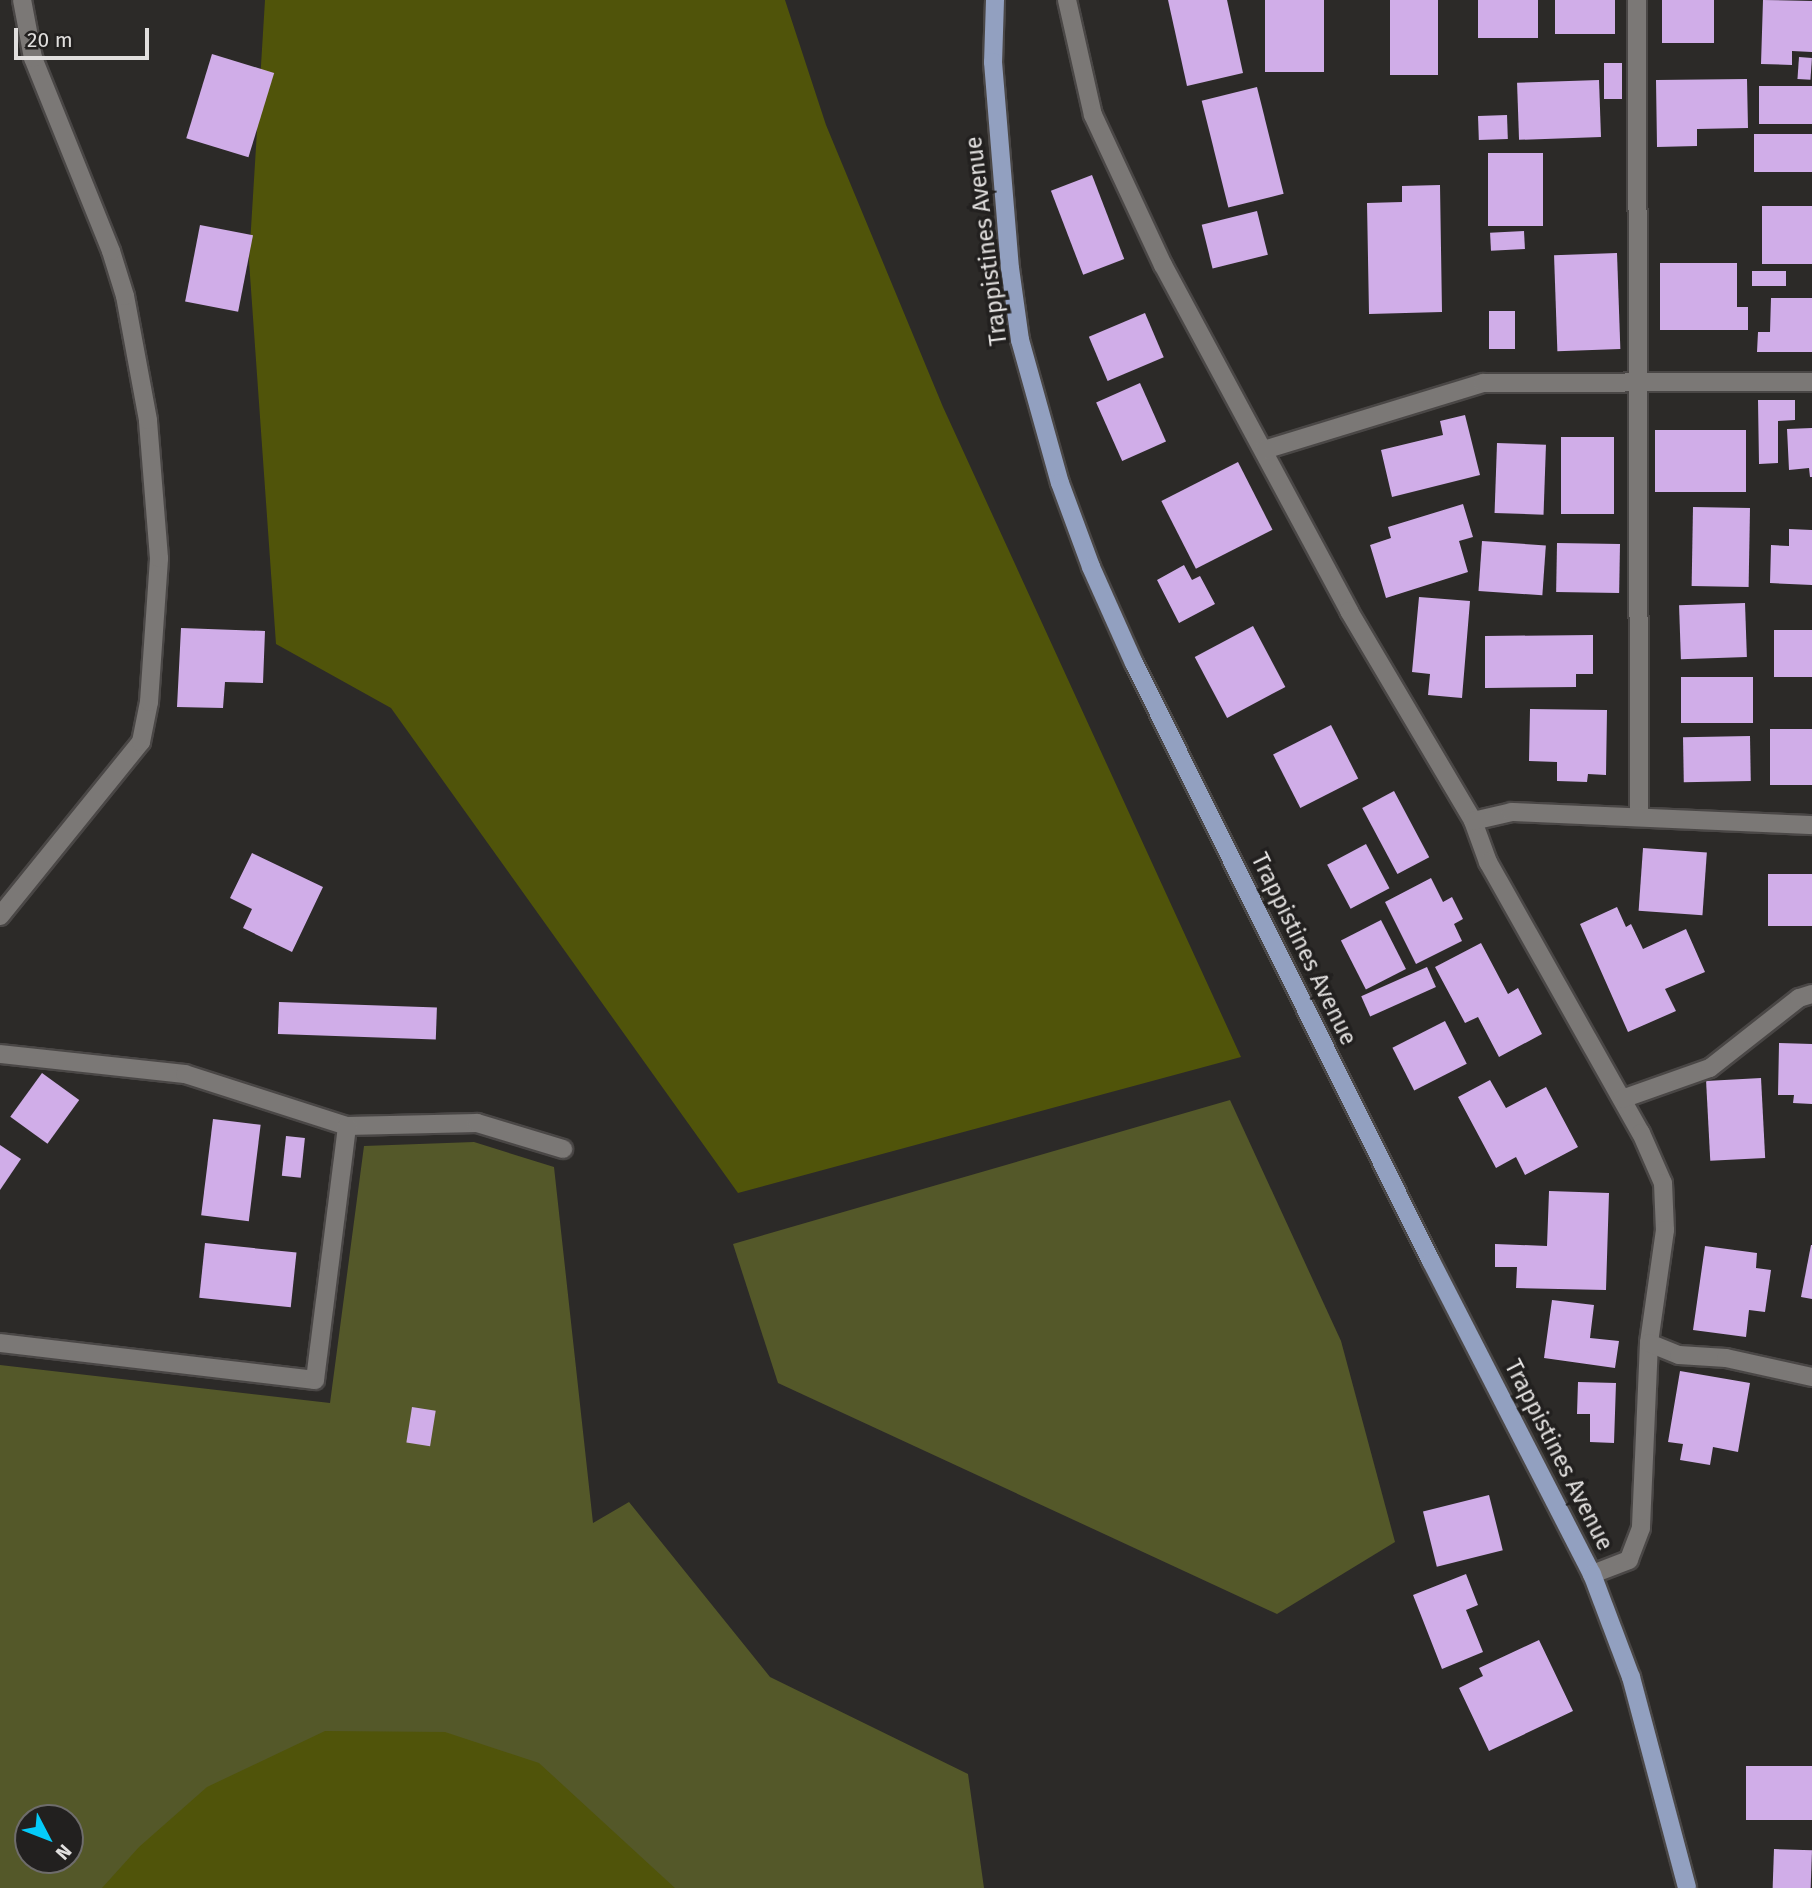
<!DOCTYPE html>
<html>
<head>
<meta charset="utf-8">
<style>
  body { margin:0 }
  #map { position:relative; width:1812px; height:1888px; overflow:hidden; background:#2c2a28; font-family:"Fira Sans",sans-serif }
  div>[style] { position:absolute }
  .green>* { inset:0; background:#545829 }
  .forest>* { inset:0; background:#50540a }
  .building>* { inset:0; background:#d0ade8; transform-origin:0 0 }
  .roads { filter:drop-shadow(2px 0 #4a4746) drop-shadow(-2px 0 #4a4746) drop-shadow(0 2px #4a4746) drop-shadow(0 -2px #4a4746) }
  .minor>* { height:18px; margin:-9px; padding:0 9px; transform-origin:9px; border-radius:9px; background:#7b7876 }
  .primary>* { height:18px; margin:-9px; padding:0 9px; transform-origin:9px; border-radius:9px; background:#92a0c0 }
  span { translate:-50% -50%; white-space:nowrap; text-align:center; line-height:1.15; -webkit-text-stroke:7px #22201f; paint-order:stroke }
  .street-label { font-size:23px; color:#e1dfde }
  .north { position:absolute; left:14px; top:1804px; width:70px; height:70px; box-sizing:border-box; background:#22201f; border:2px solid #6e6c6b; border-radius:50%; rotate:132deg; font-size:19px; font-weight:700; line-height:28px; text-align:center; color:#e1dfde }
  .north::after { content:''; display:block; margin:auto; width:24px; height:32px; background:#05cbf9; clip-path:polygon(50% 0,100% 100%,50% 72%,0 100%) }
  .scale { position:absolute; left:14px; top:28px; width:135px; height:32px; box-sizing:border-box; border:4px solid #e1dfde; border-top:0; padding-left:9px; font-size:21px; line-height:24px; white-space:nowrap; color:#e1dfde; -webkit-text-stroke:5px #22201f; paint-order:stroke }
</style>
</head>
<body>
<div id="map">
  <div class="green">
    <div style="clip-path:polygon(1230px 1100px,1341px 1341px,1395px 1542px,1277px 1614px,778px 1383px,733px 1244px)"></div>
    <div style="clip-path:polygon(evenodd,474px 1142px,554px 1167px,593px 1523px,629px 1502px,770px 1677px,968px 1774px,984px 1888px,0 1888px,0 1365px,330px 1403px,364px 1146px,474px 1142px,28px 1818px,70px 1818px,70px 1860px,28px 1860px,28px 1818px)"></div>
  </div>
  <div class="forest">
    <div style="clip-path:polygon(265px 0,785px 0,826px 125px,943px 407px,1241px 1057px,738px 1193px,391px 708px,276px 644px,249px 261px)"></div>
    <div style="clip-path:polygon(325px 1731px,445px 1732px,539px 1763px,675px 1888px,102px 1888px,139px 1847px,207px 1787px)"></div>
  </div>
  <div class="building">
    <div style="clip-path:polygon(1168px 0,1227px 0,1243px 73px,1187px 86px)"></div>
    <div style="left:1265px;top:0;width:59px;height:72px"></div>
    <div style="left:1390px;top:0;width:48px;height:75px"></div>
    <div style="left:1478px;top:0;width:60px;height:38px"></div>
    <div style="left:1555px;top:0;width:60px;height:34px"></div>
    <div style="left:1662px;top:0;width:52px;height:43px"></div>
    <div style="clip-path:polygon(1763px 0,1812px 1px,1812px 52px,1792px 51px,1792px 65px,1761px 64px)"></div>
    <div style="left:212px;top:54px;width:65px;height:88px;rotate:17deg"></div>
    <div style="left:1799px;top:57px;width:13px;height:22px;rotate:4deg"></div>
    <div style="left:1604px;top:63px;width:18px;height:36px"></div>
    <div style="clip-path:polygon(1747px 79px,1748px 128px,1697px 129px,1697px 146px,1657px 147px,1656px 80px)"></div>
    <div style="left:1599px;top:80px;width:57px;height:82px;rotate:88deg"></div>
    <div style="left:1812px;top:86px;width:38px;height:53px;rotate:90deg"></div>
    <div style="left:1257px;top:87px;width:110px;height:57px;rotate:76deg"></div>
    <div style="left:1507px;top:115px;width:24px;height:29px;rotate:88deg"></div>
    <div style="left:1754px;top:134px;width:58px;height:38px"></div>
    <div style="left:1488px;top:153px;width:55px;height:73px"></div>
    <div style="left:1092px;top:175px;width:90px;height:44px;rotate:69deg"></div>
    <div style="clip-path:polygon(1440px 185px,1442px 312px,1369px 314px,1367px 203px,1402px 202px,1402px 186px)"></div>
    <div style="left:1762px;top:206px;width:50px;height:58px"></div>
    <div style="left:1257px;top:211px;width:45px;height:57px;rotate:76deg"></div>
    <div style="left:200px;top:225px;width:54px;height:78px;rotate:11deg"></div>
    <div style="left:1524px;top:231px;width:18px;height:34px;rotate:87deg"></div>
    <div style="left:1617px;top:253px;width:96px;height:63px;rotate:88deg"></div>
    <div style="clip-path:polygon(1660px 263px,1737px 263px,1737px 307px,1748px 307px,1748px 330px,1660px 330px)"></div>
    <div style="left:1752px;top:271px;width:34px;height:15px"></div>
    <div style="clip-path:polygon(1771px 298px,1812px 298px,1812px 352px,1757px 352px,1758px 332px,1770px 332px)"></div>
    <div style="left:1489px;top:311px;width:26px;height:38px"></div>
    <div style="left:1145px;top:313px;width:48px;height:61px;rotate:67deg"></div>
    <div style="left:1140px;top:383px;width:64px;height:48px;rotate:66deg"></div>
    <div style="clip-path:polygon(1758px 400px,1795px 400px,1795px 420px,1778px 421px,1778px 463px,1759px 464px)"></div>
    <div style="clip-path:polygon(1465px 415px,1480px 475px,1392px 497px,1381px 450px,1443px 435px,1440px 421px)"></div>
    <div style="clip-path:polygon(1812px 428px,1812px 477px,1810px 477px,1809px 468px,1789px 470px,1787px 429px)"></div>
    <div style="left:1655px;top:430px;width:91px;height:62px"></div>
    <div style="left:1614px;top:437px;width:77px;height:53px;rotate:90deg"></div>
    <div style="left:1497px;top:443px;width:49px;height:70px;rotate:2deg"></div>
    <div style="left:1238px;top:462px;width:76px;height:86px;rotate:63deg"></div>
    <div style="clip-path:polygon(1463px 504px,1473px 537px,1459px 541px,1468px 572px,1386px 598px,1370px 545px,1391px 538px,1388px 527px)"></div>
    <div style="left:1693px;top:507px;width:57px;height:79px;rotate:1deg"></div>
    <div style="clip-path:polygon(1789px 529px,1812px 530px,1812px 585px,1770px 583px,1771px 545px,1789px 546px)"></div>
    <div style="left:1482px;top:541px;width:64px;height:50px;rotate:4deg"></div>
    <div style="left:1557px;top:543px;width:63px;height:49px;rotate:1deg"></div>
    <div style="clip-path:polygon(1184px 565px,1192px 580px,1200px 576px,1215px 604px,1179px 623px,1157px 580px)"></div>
    <div style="clip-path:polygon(1419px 597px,1470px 601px,1462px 698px,1428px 695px,1430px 674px,1412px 672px)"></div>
    <div style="left:1745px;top:603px;width:54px;height:66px;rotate:88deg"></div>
    <div style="left:1253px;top:626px;width:69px;height:66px;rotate:62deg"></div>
    <div style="clip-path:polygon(181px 628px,265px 631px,263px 683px,225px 682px,223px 708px,177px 707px)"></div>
    <div style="left:1774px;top:630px;width:38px;height:47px"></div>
    <div style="clip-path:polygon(1593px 635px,1593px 674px,1576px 674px,1576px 687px,1485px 688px,1485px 636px)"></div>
    <div style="left:1681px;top:677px;width:72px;height:46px"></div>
    <div style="clip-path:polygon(1530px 709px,1607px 710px,1606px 775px,1588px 774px,1587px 782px,1557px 781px,1557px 762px,1529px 761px)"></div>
    <div style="left:1331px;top:725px;width:60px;height:65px;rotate:63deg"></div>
    <div style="left:1770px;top:729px;width:42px;height:56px"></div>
    <div style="left:1750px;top:736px;width:45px;height:67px;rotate:89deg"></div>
    <div style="left:1394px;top:791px;width:75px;height:36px;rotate:62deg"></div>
    <div style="left:1366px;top:844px;width:50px;height:44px;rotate:62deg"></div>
    <div style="left:1643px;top:848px;width:64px;height:63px;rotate:4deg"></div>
    <div style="clip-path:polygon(252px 853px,323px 887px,292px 952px,243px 928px,252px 909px,230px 898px)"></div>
    <div style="left:1812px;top:874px;width:52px;height:44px;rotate:90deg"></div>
    <div style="clip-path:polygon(1431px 878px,1443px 902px,1452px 897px,1463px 919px,1454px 924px,1462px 941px,1416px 964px,1385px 902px)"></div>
    <div style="clip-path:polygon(1617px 907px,1626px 927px,1631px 924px,1643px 949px,1686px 929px,1705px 972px,1665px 989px,1676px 1011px,1628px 1032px,1580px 924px)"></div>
    <div style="left:1381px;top:920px;width:55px;height:45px;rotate:63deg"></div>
    <div style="clip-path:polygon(1481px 943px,1508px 994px,1518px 988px,1542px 1034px,1499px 1057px,1478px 1017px,1465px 1023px,1435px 967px)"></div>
    <div style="left:1427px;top:967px;width:22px;height:72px;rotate:66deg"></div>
    <div style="left:279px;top:1002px;width:158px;height:32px;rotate:2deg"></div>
    <div style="left:1445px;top:1021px;width:48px;height:59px;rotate:63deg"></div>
    <div style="clip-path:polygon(1779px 1043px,1812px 1044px,1812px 1104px,1793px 1103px,1794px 1095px,1778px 1095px)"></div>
    <div style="left:42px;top:1073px;width:46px;height:54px;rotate:36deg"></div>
    <div style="left:1761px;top:1078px;width:80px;height:55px;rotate:87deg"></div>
    <div style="clip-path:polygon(1490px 1080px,1506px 1108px,1546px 1087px,1578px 1147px,1525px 1175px,1516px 1157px,1496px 1168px,1458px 1097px)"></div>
    <div style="left:213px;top:1119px;width:48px;height:97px;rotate:7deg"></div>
    <div style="left:286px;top:1136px;width:19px;height:40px;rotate:6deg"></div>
    <div style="clip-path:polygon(0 1145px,21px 1159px,0 1190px)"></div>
    <div style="clip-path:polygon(1549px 1191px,1609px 1193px,1606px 1290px,1516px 1288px,1517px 1267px,1495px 1267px,1495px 1244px,1547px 1246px)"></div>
    <div style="left:205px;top:1243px;width:92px;height:55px;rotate:6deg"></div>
    <div style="clip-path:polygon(1811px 1245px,1812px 1245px,1812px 1299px,1801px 1297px)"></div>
    <div style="clip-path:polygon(1705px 1246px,1757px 1253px,1756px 1268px,1771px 1270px,1765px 1312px,1749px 1310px,1746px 1337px,1693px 1330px)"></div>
    <div style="clip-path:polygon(1552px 1300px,1594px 1305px,1590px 1338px,1619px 1341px,1615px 1368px,1544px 1358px)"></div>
    <div style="clip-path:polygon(1680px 1371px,1750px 1383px,1738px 1452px,1713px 1447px,1710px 1465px,1680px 1460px,1683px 1444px,1668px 1442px)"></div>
    <div style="clip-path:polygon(1578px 1382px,1616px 1383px,1614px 1443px,1590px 1442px,1590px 1414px,1577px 1414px)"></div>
    <div style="left:412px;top:1407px;width:24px;height:36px;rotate:9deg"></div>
    <div style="left:1489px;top:1495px;width:57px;height:68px;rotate:76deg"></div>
    <div style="clip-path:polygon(1466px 1574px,1478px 1605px,1466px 1610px,1483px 1652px,1442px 1669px,1413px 1595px)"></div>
    <div style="clip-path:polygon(1539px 1640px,1573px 1711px,1489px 1751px,1459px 1688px,1483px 1676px,1479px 1668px)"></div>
    <div style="left:1812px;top:1766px;width:54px;height:66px;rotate:90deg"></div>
    <div style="left:1774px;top:1849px;width:38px;height:39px;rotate:2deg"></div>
  </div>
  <div class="roads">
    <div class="minor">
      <div style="left:1067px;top:0;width:118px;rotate:77.3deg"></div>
      <div style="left:1093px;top:115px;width:166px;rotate:65deg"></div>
      <div style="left:1163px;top:265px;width:393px;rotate:61.7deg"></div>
      <div style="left:1349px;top:611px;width:244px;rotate:59.4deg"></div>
      <div style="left:1473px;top:821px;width:44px;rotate:69.9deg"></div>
      <div style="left:1488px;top:862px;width:311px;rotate:60.6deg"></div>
      <div style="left:1641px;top:1133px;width:55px;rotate:66.3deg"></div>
      <div style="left:1663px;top:1183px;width:47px;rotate:87.6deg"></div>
      <div style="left:1665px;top:1230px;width:114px;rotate:98.1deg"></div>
      <div style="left:1649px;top:1343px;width:185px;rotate:92.5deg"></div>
      <div style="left:1641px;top:1528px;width:34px;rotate:111deg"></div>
      <div style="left:1629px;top:1560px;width:40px;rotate:159deg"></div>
      <div style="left:1637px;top:0;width:816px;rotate:89.86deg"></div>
      <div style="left:1264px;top:450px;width:229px;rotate:-17deg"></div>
      <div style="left:1483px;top:383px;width:329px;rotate:-0.2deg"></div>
      <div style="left:1473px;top:821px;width:39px;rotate:-13deg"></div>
      <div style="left:1511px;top:812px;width:301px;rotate:2.5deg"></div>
      <div style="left:0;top:916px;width:224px;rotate:-51deg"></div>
      <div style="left:141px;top:742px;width:41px;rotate:-78.7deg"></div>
      <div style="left:149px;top:702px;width:144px;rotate:-86deg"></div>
      <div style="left:159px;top:558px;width:138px;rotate:-94.6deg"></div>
      <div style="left:148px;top:420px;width:126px;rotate:-100.5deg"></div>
      <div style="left:125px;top:296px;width:47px;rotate:-107.3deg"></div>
      <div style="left:111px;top:251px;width:208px;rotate:-112deg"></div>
      <div style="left:33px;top:58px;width:59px;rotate:-100.7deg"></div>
      <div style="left:0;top:1054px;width:186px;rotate:6.2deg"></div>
      <div style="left:185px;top:1074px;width:170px;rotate:17.8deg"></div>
      <div style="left:347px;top:1126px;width:130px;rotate:-1.3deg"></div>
      <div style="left:477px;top:1123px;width:90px;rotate:16.8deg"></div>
      <div style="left:1622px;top:1099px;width:93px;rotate:-19.4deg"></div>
      <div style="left:1710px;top:1068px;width:113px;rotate:-38.2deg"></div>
      <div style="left:1799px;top:998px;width:14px;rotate:-17deg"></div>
      <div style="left:0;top:1343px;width:317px;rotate:6.7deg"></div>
      <div style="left:315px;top:1380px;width:256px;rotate:-82.8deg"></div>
      <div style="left:1649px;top:1343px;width:32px;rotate:22deg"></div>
      <div style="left:1679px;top:1355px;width:47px;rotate:3.7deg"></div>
      <div style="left:1726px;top:1358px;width:88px;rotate:12.5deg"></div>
    </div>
    <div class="primary">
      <div style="left:995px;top:0;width:62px;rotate:91.8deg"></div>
      <div style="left:993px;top:62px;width:207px;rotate:85.3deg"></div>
      <div style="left:1010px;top:268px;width:73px;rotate:82.1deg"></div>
      <div style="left:1020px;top:340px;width:148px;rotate:74.4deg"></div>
      <div style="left:1060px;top:483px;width:90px;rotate:69.7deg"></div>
      <div style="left:1091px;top:567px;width:105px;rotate:65.9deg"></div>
      <div style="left:1134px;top:663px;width:668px;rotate:63.59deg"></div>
      <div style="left:1431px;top:1261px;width:352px;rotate:62.8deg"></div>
      <div style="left:1592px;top:1574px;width:110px;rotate:69.3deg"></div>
      <div style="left:1631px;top:1677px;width:218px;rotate:75.1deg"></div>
    </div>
  </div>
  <div class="street-label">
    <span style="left:986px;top:241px;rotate:-97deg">Trappistines Avenue</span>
    <span style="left:1304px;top:949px;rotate:64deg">Trappistines Avenue</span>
    <span style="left:1559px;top:1455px;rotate:63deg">Trappistines Avenue</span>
  </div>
  <div class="north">N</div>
  <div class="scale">20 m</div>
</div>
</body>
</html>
